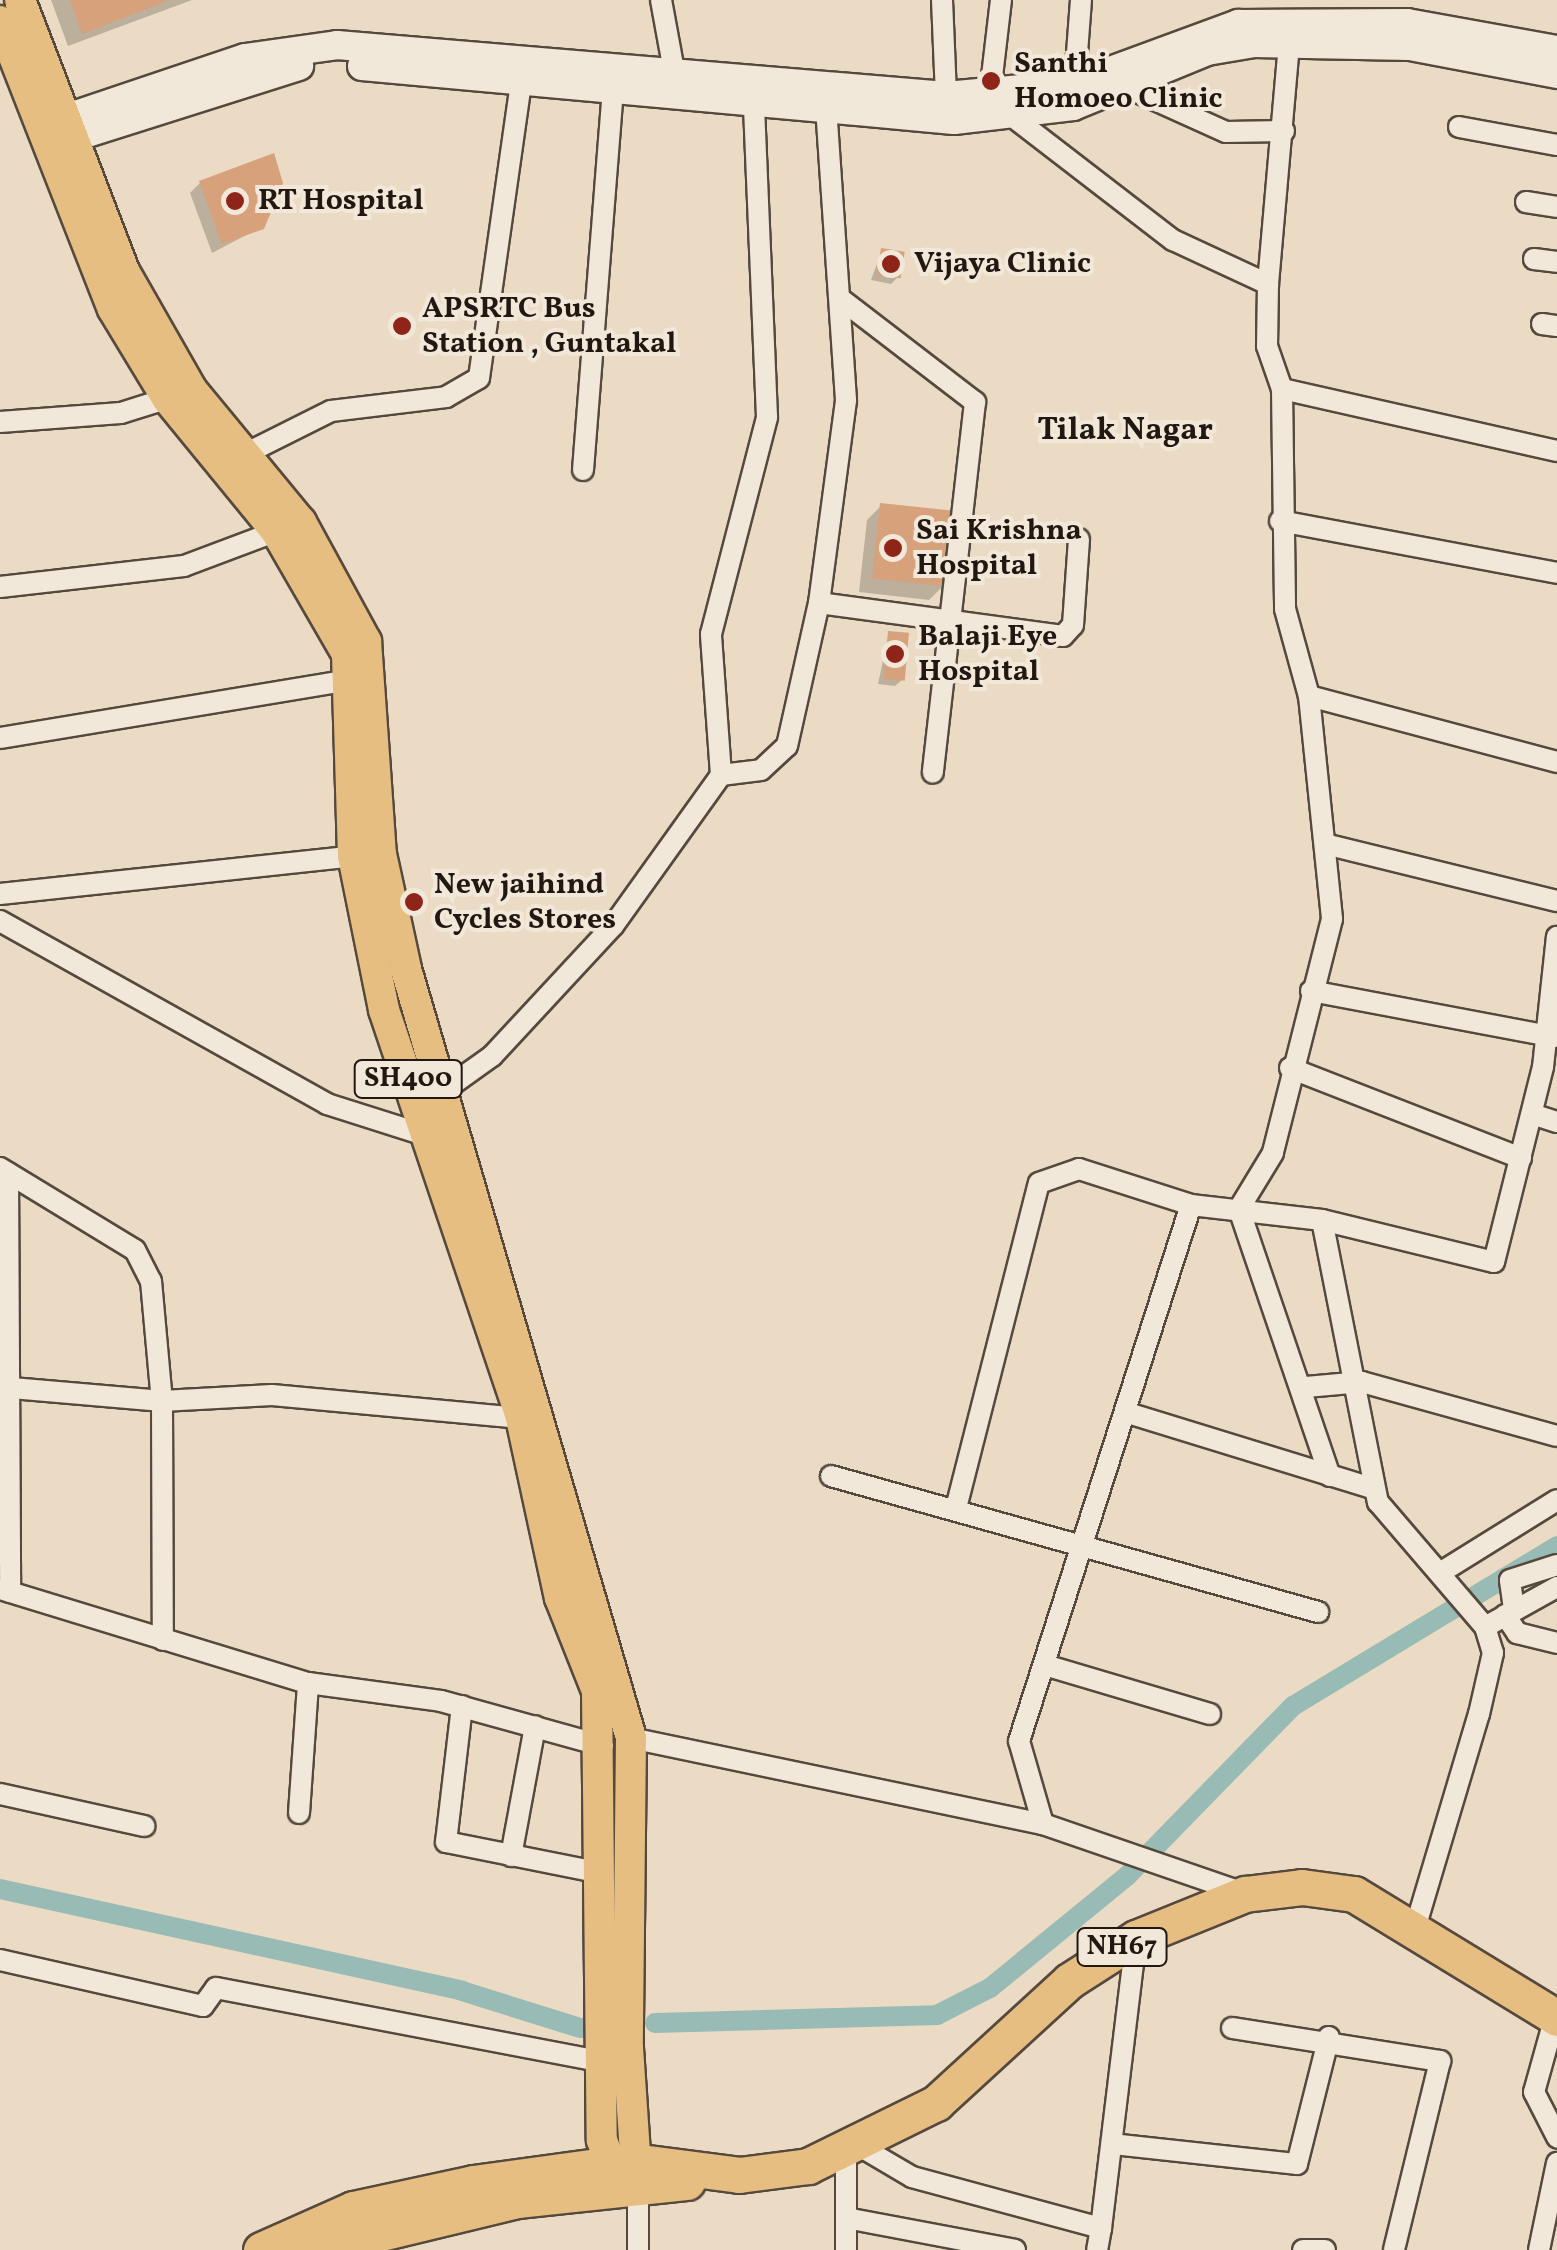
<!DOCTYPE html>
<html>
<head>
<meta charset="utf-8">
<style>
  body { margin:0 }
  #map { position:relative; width:1557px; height:2250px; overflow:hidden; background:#ebdbc4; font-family:Vollkorn,serif }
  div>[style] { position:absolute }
  .shadow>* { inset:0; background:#0003 }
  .canal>* { height:20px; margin:-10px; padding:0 10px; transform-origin:10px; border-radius:10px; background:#98bbb6 }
  .building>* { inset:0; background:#d7a17c; transform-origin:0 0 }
  .roads { filter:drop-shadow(2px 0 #55493e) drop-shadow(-2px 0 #55493e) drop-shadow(0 2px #55493e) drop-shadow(0 -2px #55493e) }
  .street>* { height:20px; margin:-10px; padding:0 10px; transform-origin:10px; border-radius:10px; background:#f2e8d9 }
  .secondary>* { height:28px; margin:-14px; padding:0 14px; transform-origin:14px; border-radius:14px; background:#f2e8d9 }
  .primary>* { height:30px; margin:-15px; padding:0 15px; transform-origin:15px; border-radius:15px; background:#e6be82 }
  .highway>* { height:35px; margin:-17.5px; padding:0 17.5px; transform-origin:17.5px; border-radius:17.5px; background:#e6be82 }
  .dots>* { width:28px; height:28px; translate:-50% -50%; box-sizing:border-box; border:5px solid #f2e8d9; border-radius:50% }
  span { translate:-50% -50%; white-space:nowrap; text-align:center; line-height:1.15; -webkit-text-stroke:8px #f2e8d9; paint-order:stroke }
  .shield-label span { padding:2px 8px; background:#f2e8d9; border:2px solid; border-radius:8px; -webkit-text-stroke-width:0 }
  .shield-label { font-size:28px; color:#231811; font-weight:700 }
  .poi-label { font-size:30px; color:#231811; font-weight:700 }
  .left { translate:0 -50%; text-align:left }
  .neighbourhood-label { font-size:32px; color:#231811; font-weight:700 }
</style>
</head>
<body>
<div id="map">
  <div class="shadow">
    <div style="clip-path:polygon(51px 0,192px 0,68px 46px)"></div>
    <div style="clip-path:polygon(200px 183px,262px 227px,212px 253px,190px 193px)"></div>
    <div style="clip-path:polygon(882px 250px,897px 278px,891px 284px,871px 280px)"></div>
    <div style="clip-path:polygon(881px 506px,943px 586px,929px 600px,859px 592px,867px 520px)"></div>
    <div style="clip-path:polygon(889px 633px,902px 680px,895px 686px,878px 684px)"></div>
  </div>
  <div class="canal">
    <div style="left:0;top:1889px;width:473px;rotate:12.4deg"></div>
    <div style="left:462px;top:1991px;width:124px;rotate:17.4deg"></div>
    <div style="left:655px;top:2023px;width:282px;rotate:-1.6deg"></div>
    <div style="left:937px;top:2015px;width:59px;rotate:-27deg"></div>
    <div style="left:990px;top:1988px;width:177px;rotate:-39.3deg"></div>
    <div style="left:1127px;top:1876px;width:238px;rotate:-45.7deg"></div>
    <div style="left:1293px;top:1706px;width:309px;rotate:-31.2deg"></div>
  </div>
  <div class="building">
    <div style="clip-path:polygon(70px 0,169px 0,82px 34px)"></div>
    <div style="clip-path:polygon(274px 153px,283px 183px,264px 229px,222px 244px,199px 181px)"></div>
    <div style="left:881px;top:248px;width:24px;height:27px;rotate:9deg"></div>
    <div style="left:880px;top:503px;width:74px;height:76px;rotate:6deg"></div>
    <div style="left:888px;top:631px;width:21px;height:48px;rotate:5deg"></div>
  </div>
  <div class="roads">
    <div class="street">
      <div style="left:661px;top:0;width:88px;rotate:79.6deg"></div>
      <div style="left:942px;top:0;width:96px;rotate:87.6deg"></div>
      <div style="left:1128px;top:88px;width:107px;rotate:24.2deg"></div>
      <div style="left:1226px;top:132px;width:58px;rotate:-1deg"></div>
      <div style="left:1074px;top:93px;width:93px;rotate:-85.7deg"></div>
      <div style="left:989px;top:102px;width:103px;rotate:-83.3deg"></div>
      <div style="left:1013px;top:117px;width:202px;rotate:37.6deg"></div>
      <div style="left:1173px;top:240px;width:105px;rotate:24.9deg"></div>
      <div style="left:1268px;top:284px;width:62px;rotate:90.9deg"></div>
      <div style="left:1267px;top:346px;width:46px;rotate:70.8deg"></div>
      <div style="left:1282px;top:389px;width:220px;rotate:89.2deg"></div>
      <div style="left:1285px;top:609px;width:90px;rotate:74.6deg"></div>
      <div style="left:1309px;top:696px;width:224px;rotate:84.1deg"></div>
      <div style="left:1332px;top:919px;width:241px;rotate:104.2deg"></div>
      <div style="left:1273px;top:1153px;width:66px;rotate:121.3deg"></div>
      <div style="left:1239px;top:1209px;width:282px;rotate:71.2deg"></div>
      <div style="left:1459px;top:127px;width:100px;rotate:10.4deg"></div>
      <div style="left:1526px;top:202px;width:31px;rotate:9deg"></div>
      <div style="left:1534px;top:259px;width:23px;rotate:7deg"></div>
      <div style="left:1268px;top:284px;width:242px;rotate:-85deg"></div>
      <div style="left:842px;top:300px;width:168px;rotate:37.5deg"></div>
      <div style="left:975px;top:402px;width:373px;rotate:96.5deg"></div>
      <div style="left:1542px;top:324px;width:15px;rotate:8deg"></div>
      <div style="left:1282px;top:389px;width:282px;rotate:12.7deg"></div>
      <div style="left:0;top:422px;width:121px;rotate:-4.3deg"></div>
      <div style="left:121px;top:413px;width:57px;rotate:-17.5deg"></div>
      <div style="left:237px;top:458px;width:105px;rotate:-26.6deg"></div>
      <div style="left:331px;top:411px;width:116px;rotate:-6.9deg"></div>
      <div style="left:446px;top:397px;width:38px;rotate:-30deg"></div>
      <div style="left:479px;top:378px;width:311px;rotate:-81.9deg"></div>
      <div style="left:583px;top:470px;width:379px;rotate:-85.5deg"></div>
      <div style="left:1280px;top:521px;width:282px;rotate:10.6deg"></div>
      <div style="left:0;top:587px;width:185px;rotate:-6.5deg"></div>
      <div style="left:184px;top:566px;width:108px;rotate:-20.6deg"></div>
      <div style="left:819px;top:603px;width:246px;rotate:7.7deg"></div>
      <div style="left:1063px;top:636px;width:15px;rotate:-48deg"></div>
      <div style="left:1073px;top:625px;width:86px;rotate:-86deg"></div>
      <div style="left:1309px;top:696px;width:257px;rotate:14.9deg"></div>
      <div style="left:0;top:738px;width:356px;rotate:-9.4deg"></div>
      <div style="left:721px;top:775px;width:141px;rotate:-94.1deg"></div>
      <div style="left:711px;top:634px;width:224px;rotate:-75.5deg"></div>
      <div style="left:767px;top:417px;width:314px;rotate:-92.4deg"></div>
      <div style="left:1329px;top:845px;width:235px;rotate:13.8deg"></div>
      <div style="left:0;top:894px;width:366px;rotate:-6.1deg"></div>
      <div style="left:0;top:921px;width:375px;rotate:29.2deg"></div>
      <div style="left:327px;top:1104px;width:112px;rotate:17.6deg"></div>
      <div style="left:1311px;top:991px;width:248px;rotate:10.7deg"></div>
      <div style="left:1290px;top:1068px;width:248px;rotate:21.3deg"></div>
      <div style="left:436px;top:1096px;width:69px;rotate:-35.5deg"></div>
      <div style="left:492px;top:1056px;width:178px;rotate:-47.1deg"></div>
      <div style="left:613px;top:926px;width:186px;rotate:-54.4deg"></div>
      <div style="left:721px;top:775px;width:40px;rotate:-7.1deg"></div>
      <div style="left:761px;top:770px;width:35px;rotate:-43deg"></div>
      <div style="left:787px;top:746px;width:147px;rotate:-77.4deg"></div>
      <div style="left:819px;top:603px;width:205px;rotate:-82.4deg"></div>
      <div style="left:846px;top:400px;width:293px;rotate:-93.9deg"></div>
      <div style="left:1532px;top:1114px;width:26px;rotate:18deg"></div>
      <div style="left:0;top:1168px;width:158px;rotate:31.3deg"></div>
      <div style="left:135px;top:1250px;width:35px;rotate:63deg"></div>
      <div style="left:151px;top:1281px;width:121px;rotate:84.8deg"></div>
      <div style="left:162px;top:1401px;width:239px;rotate:89.8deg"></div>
      <div style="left:8px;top:1173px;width:419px;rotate:89.7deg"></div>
      <div style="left:1322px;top:1220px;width:288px;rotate:78.8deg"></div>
      <div style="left:1378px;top:1502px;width:165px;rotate:49.4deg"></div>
      <div style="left:1485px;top:1627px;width:82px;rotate:-29.1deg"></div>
      <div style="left:0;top:1387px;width:163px;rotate:4.9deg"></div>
      <div style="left:162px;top:1401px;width:110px;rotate:-3.1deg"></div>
      <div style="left:272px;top:1395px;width:260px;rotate:5.3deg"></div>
      <div style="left:1306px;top:1387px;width:56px;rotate:-5.1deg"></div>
      <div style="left:1362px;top:1382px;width:202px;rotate:15.5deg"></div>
      <div style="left:1131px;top:1414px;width:252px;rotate:17.1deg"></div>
      <div style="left:831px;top:1476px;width:506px;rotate:15.6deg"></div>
      <div style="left:956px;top:1508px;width:335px;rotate:-75.7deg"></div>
      <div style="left:1039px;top:1183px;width:42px;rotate:-19.3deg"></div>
      <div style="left:1079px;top:1169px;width:118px;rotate:17.8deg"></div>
      <div style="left:1443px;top:1571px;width:134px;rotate:-31.9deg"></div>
      <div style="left:0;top:1589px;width:322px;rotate:17deg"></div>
      <div style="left:308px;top:1683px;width:134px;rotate:7.7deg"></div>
      <div style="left:441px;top:1701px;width:168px;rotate:15.5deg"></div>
      <div style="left:1514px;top:1609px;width:29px;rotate:-98deg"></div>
      <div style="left:1510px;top:1580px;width:49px;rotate:-17.7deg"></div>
      <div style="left:1505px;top:1615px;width:22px;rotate:56deg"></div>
      <div style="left:1517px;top:1633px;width:41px;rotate:14deg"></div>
      <div style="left:1048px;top:1666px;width:169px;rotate:16.5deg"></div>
      <div style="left:462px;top:1706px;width:137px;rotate:96.7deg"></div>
      <div style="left:446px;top:1842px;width:158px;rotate:11.3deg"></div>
      <div style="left:631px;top:1738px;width:421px;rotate:11.8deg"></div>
      <div style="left:1043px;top:1824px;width:212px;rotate:19deg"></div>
      <div style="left:0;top:1794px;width:148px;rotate:12.5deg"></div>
      <div style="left:299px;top:1813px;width:130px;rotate:-86deg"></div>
      <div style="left:1043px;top:1824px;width:86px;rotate:-106.1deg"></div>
      <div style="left:1019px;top:1741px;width:563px;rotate:-72.21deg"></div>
      <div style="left:1191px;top:1205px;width:132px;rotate:6.5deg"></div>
      <div style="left:1322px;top:1220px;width:177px;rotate:13.7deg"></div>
      <div style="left:1494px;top:1262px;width:201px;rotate:-75.9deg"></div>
      <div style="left:1543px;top:1067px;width:131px;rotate:-83.9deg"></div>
      <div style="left:511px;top:1856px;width:132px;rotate:-79.5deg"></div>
      <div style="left:1413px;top:1935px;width:231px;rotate:-73.4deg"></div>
      <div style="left:1479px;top:1714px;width:63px;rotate:-77.1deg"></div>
      <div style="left:1493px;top:1653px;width:27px;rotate:-107deg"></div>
      <div style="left:0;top:1960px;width:208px;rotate:12.8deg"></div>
      <div style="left:203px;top:2006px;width:22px;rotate:-54deg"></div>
      <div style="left:216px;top:1988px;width:391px;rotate:10.8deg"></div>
      <div style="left:1555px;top:2017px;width:78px;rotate:105.6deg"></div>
      <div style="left:1534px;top:2092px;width:51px;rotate:62.9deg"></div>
      <div style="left:1232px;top:2028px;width:211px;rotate:9deg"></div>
      <div style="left:1440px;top:2061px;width:195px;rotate:103.7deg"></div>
      <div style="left:1112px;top:2144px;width:186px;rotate:6.2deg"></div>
      <div style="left:1297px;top:2164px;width:131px;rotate:-75.9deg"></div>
      <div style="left:861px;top:2147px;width:59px;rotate:30.5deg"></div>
      <div style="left:912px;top:2177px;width:196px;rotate:15.1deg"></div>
      <div style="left:1101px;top:2228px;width:22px;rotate:100deg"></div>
      <div style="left:846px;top:2152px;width:98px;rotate:90deg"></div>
      <div style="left:638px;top:2188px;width:62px;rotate:90deg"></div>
      <div style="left:846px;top:2218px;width:172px;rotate:10.7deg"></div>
      <div style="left:1101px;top:2228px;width:292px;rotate:-83.1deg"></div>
      <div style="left:1303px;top:2250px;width:22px"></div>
      <div style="left:1539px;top:2250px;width:89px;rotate:-78.3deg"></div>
    </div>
    <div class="secondary">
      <div style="left:362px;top:66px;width:594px;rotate:5.21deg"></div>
      <div style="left:954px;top:120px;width:120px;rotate:-6.7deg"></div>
      <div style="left:1073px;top:106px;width:145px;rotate:-22.3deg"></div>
      <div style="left:1207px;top:51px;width:48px;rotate:-9.7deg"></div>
      <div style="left:1254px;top:43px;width:156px;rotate:1.1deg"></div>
      <div style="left:1410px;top:46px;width:150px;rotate:10.8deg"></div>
      <div style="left:46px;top:125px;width:210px;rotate:-18.6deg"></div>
      <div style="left:245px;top:58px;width:93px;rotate:-8deg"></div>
      <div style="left:337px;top:45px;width:611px;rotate:4.79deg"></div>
      <div style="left:946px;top:96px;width:130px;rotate:-5.3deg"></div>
      <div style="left:1075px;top:84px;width:174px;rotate:-20.2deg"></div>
      <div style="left:1238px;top:24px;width:169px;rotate:-0.3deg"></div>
      <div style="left:1407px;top:23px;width:152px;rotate:10.2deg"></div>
      <div style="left:59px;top:142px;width:252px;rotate:-17.6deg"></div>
    </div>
    <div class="primary">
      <div style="left:20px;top:0;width:290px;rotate:69deg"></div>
      <div style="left:124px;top:271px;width:137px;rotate:60.3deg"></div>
      <div style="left:192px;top:390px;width:171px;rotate:50.5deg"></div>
      <div style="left:301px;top:522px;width:136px;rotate:61.4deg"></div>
      <div style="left:366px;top:641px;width:214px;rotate:86deg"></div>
      <div style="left:381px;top:854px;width:118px;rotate:77.7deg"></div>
      <div style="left:406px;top:969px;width:801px;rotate:73.69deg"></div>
      <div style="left:631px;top:1738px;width:310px;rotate:90.6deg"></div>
      <div style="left:628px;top:2048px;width:134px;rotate:86.2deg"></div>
      <div style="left:0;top:21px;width:309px;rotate:68.6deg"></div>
      <div style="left:113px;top:309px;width:104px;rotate:58.8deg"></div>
      <div style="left:167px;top:398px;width:172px;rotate:50.7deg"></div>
      <div style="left:276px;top:531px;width:142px;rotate:60deg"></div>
      <div style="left:347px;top:654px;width:202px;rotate:88.3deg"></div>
      <div style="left:353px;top:856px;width:157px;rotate:78.6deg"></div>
      <div style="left:384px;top:1010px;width:430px;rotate:71.4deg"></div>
      <div style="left:521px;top:1418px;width:184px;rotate:77.8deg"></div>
      <div style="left:560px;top:1598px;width:100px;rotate:68.3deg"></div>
      <div style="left:597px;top:1691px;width:449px;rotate:89.4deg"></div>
      <div style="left:602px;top:2140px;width:41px;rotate:70.3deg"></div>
    </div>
    <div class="highway">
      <div style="left:261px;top:2250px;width:101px;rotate:-24deg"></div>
      <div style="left:353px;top:2209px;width:123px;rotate:-12.2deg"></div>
      <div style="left:473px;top:2183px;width:162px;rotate:-7.8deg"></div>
      <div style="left:633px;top:2161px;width:107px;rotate:7.5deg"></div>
      <div style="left:739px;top:2175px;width:70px;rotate:-7.4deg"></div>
      <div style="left:808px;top:2166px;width:143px;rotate:-26.2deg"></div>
      <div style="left:936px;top:2103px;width:180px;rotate:-42.5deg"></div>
      <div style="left:1069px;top:1981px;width:80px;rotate:-32.7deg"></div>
      <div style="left:1136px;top:1938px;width:118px;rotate:-22deg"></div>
      <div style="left:1245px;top:1894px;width:57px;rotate:-7deg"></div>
      <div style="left:1302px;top:1887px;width:52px;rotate:7.7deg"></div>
      <div style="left:1354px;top:1894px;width:238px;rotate:31.4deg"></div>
      <div style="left:311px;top:2250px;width:213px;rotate:-13.6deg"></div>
      <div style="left:518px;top:2200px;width:170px;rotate:-6.1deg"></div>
    </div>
  </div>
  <div class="dots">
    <div style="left:991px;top:81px;background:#8f2418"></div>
    <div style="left:235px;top:201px;background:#8f2418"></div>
    <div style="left:891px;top:264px;background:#8f2418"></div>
    <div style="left:402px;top:326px;background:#8f2418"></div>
    <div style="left:893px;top:548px;background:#8f2418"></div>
    <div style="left:895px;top:654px;background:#8f2418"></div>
    <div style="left:414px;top:902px;background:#8f2418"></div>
  </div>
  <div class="shield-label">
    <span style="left:408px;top:1079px">SH400</span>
    <span style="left:1122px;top:1947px">NH67</span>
  </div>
  <div class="poi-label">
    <span class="left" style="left:1014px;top:81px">Santhi<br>Homoeo Clinic</span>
    <span class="left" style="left:258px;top:201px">RT Hospital</span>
    <span class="left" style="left:914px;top:264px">Vijaya Clinic</span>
    <span class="left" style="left:422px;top:326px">APSRTC Bus<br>Station , Guntakal</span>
    <span class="left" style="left:916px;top:548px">Sai Krishna<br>Hospital</span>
    <span class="left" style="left:918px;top:654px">Balaji Eye<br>Hospital</span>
    <span class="left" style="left:434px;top:902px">New jaihind<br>Cycles Stores</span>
  </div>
  <div class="neighbourhood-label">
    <span style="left:1125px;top:431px">Tilak Nagar</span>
  </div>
</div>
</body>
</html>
